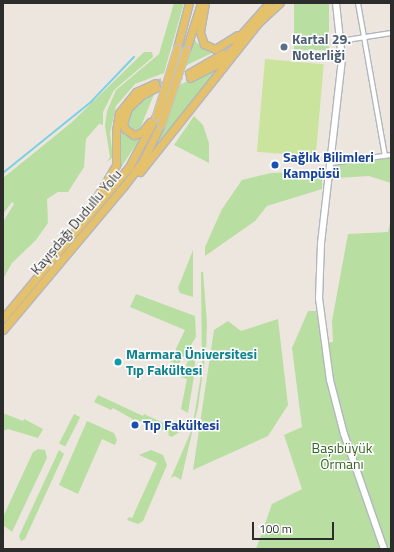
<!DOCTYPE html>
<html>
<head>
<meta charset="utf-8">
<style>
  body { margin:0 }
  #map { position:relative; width:394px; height:552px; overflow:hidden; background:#ece6df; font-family:"Titillium Web",sans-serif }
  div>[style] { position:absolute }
  .green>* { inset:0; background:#b9dea1; transform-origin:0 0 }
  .pitch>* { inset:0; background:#cbe49d; transform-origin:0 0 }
  .stream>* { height:1.5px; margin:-0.75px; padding:0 0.75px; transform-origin:0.75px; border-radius:0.75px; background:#7cd0e5 }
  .primary-tunnel>* { height:7px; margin-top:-3.5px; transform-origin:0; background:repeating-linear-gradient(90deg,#c6c1bb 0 7px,transparent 0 10.5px) }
  .roads { filter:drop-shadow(1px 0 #b2b6be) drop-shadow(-1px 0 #b2b6be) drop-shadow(0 1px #b2b6be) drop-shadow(0 -1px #b2b6be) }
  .street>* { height:4px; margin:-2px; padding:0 2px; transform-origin:2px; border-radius:2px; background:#fff }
  .secondary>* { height:6px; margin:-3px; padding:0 3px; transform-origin:3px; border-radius:3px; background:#fff }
  .primary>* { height:7px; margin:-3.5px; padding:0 3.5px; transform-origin:3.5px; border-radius:3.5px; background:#e5c16b }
  .bridges { filter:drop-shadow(1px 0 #c4c4c4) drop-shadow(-1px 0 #c4c4c4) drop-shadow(0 1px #c4c4c4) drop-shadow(0 -1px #c4c4c4) }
  .primary-bridge>* { height:7px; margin:-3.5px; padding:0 3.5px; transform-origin:3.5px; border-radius:3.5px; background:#e5c16b }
  .dots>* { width:11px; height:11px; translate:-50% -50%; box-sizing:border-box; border:2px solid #fff; border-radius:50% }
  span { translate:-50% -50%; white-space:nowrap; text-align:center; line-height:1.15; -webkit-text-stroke:3px #fff; paint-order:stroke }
  .service-label { font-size:14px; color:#4e5e75; font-weight:700 }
  .left { translate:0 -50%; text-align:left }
  .transit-label { font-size:14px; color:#164399; font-weight:700 }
  .street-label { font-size:14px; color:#2c2c2c }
  .culture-label { font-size:14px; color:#0d838f; font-weight:700 }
  .park-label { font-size:14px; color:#336321 }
  .frame { position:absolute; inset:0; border:4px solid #2c2c2c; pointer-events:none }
  .scale { position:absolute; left:252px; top:522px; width:82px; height:18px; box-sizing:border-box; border:2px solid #2c2c2c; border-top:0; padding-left:5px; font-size:12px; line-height:14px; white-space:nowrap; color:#2c2c2c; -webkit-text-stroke:3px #fff; paint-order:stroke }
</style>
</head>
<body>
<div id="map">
  <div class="green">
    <div style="clip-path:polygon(174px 3px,184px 3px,164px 73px,135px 84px,116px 106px,110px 133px,113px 157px,107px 162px,110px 157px,105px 126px,107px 111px,116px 90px,159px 54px)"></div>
    <div style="left:294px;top:3px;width:35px;height:47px"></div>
    <div style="clip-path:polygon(194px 37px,196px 42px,212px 53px,183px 67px)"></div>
    <div style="clip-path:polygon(144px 52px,152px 52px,153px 57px,114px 90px,103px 112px,103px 125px,99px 124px,86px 139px,84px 167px,68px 192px,58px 192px,47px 199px,48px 223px,36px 240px,12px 263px,3px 279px,3px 222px,14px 204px,12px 202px,3px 214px,3px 178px,71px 123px)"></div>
    <div style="clip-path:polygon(221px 66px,150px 155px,179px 85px)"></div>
    <div style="clip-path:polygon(155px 92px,141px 126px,138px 130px,130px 129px,127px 127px,126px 117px,131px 108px,140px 99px)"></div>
    <div style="clip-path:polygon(194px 116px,203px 125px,209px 143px,209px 163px,174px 145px)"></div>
    <div style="clip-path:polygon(119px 121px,127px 135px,136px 139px,141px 137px,116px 175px,120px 161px)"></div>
    <div style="clip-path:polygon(391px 157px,391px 183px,369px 176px,336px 178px,334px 165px)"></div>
    <div style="clip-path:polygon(297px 172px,322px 175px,322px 189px,267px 206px,255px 221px,205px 256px,205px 247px,222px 209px,242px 180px,271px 173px)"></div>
    <div style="clip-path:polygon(391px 219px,391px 549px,256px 549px,272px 504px,302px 489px,284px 435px,302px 427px,292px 348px,308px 311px,316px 311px,322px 343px,333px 342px,332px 321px,348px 234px,388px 232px)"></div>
    <div style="clip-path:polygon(193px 250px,193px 297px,180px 293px,178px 288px)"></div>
    <div style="clip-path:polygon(201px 272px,203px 272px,207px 324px,206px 350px,198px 407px,181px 480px,175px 476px,171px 478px,192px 429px,202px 369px)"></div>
    <div style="clip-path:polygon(136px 294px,195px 316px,196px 337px,178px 365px,170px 361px,185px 330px,130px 307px)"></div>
    <div style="clip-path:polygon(278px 319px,288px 405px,268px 436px,193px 470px,214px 330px,228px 321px,241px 331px)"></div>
    <div style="clip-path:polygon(195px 351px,195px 370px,188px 413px,181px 409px,187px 379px,181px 377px,191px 354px)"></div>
    <div style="clip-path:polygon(98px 395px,143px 416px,144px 414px,181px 431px,172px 437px,168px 435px,169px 433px,160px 429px,159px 431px,144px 422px,136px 421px,113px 408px,111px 410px,94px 402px)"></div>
    <div style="clip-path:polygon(3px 413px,23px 421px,24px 419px,43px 429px,38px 438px,8px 429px,3px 431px)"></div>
    <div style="left:74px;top:414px;width:7px;height:33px;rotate:27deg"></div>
    <div style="clip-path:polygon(87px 421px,114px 433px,117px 440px,115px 445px,102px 439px,78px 494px,59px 485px)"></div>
    <div style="clip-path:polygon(38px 449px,45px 450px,47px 458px,12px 532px,3px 525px,3px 517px,33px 452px)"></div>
    <div style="clip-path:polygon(59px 450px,64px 454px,25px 539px,21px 541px,19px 536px)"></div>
    <div style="clip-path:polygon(151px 450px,163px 455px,167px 465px,143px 521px,138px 524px,127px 520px,129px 517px,132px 518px,157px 463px,139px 455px)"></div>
  </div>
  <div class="pitch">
    <div style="left:265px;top:59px;width:59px;height:93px;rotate:5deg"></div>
  </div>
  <div class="stream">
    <div style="left:3px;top:173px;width:113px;rotate:-38.9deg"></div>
    <div style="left:91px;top:102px;width:62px;rotate:-46.3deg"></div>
  </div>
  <div class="primary-tunnel">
    <div style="left:155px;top:83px;width:35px;rotate:-16deg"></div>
  </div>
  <div class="roads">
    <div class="street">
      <div style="left:358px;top:3px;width:155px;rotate:80deg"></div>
      <div style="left:340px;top:41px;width:52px;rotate:-8.9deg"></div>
      <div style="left:331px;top:163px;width:61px;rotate:-7.6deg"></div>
    </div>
    <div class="secondary">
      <div style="left:336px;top:3px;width:56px;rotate:83.9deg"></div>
      <div style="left:342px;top:59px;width:186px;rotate:96.5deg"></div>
      <div style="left:321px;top:244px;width:54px;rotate:92.1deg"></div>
      <div style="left:319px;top:298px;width:83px;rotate:82.4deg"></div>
      <div style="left:330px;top:380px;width:56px;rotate:75.5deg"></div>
      <div style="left:344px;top:434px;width:122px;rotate:70.8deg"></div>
    </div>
    <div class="primary">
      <div style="left:205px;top:3px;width:29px;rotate:100deg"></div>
      <div style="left:200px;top:32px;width:13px;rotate:72deg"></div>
      <div style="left:204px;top:44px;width:12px;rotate:24deg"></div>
      <div style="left:215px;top:49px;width:26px;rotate:-32deg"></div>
      <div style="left:256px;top:25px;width:33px;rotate:-43deg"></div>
      <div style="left:236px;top:40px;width:50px;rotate:-48.3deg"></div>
      <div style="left:177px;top:48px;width:47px;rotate:-75.1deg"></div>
      <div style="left:186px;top:50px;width:49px;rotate:-72.3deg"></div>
      <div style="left:189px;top:73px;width:39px;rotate:-30deg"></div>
      <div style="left:190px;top:78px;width:30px;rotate:-27deg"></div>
      <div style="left:217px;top:64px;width:37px;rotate:-45deg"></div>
      <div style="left:150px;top:122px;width:13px;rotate:129deg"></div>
      <div style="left:142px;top:132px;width:9px;rotate:159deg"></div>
      <div style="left:134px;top:135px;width:11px;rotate:-146deg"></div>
      <div style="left:125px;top:129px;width:5px;rotate:-112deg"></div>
      <div style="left:123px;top:124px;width:17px;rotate:-73deg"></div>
      <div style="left:128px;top:108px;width:19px;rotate:-43deg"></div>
      <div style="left:142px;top:95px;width:16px;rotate:-27deg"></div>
      <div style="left:140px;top:172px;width:191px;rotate:-51.6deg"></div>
      <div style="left:92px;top:205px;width:47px;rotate:-59deg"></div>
      <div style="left:116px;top:165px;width:34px;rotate:-90deg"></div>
      <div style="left:116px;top:131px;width:18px;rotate:-81deg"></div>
      <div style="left:119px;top:113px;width:27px;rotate:-51deg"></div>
      <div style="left:136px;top:92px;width:21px;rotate:-25deg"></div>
      <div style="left:3px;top:318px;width:197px;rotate:-50.2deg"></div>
      <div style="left:129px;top:167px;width:58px;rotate:-62.1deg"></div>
      <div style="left:3px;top:330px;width:188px;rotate:-50deg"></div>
      <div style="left:124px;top:186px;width:30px;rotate:-53deg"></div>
      <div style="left:142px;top:162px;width:42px;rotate:-63.4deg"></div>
    </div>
  </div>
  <div class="bridges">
    <div class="primary-bridge">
      <div style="left:156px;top:116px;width:71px;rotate:-72.8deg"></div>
      <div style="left:161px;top:124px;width:78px;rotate:-71.3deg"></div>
    </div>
  </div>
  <div class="dots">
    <div style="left:284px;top:47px;background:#5c6f8a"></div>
    <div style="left:275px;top:165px;background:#1a4fb4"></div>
    <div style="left:118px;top:362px;background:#0f9aa8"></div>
    <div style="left:135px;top:425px;background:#1a4fb4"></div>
  </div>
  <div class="service-label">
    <span class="left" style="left:292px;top:47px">Kartal 29.<br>Noterliği</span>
  </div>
  <div class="transit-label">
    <span class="left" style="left:283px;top:165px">Sağlık Bilimleri<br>Kampüsü</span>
    <span class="left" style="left:143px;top:425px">Tıp Fakültesi</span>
  </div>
  <div class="street-label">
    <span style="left:76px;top:222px;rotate:-50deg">Kayışdağı Dudullu Yolu</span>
  </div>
  <div class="culture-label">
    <span class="left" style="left:126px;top:362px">Marmara Üniversitesi<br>Tıp Fakültesi</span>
  </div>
  <div class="park-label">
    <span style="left:342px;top:456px">Başıbüyük<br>Ormanı</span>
  </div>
  <div class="frame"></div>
  <div class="scale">100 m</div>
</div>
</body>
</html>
